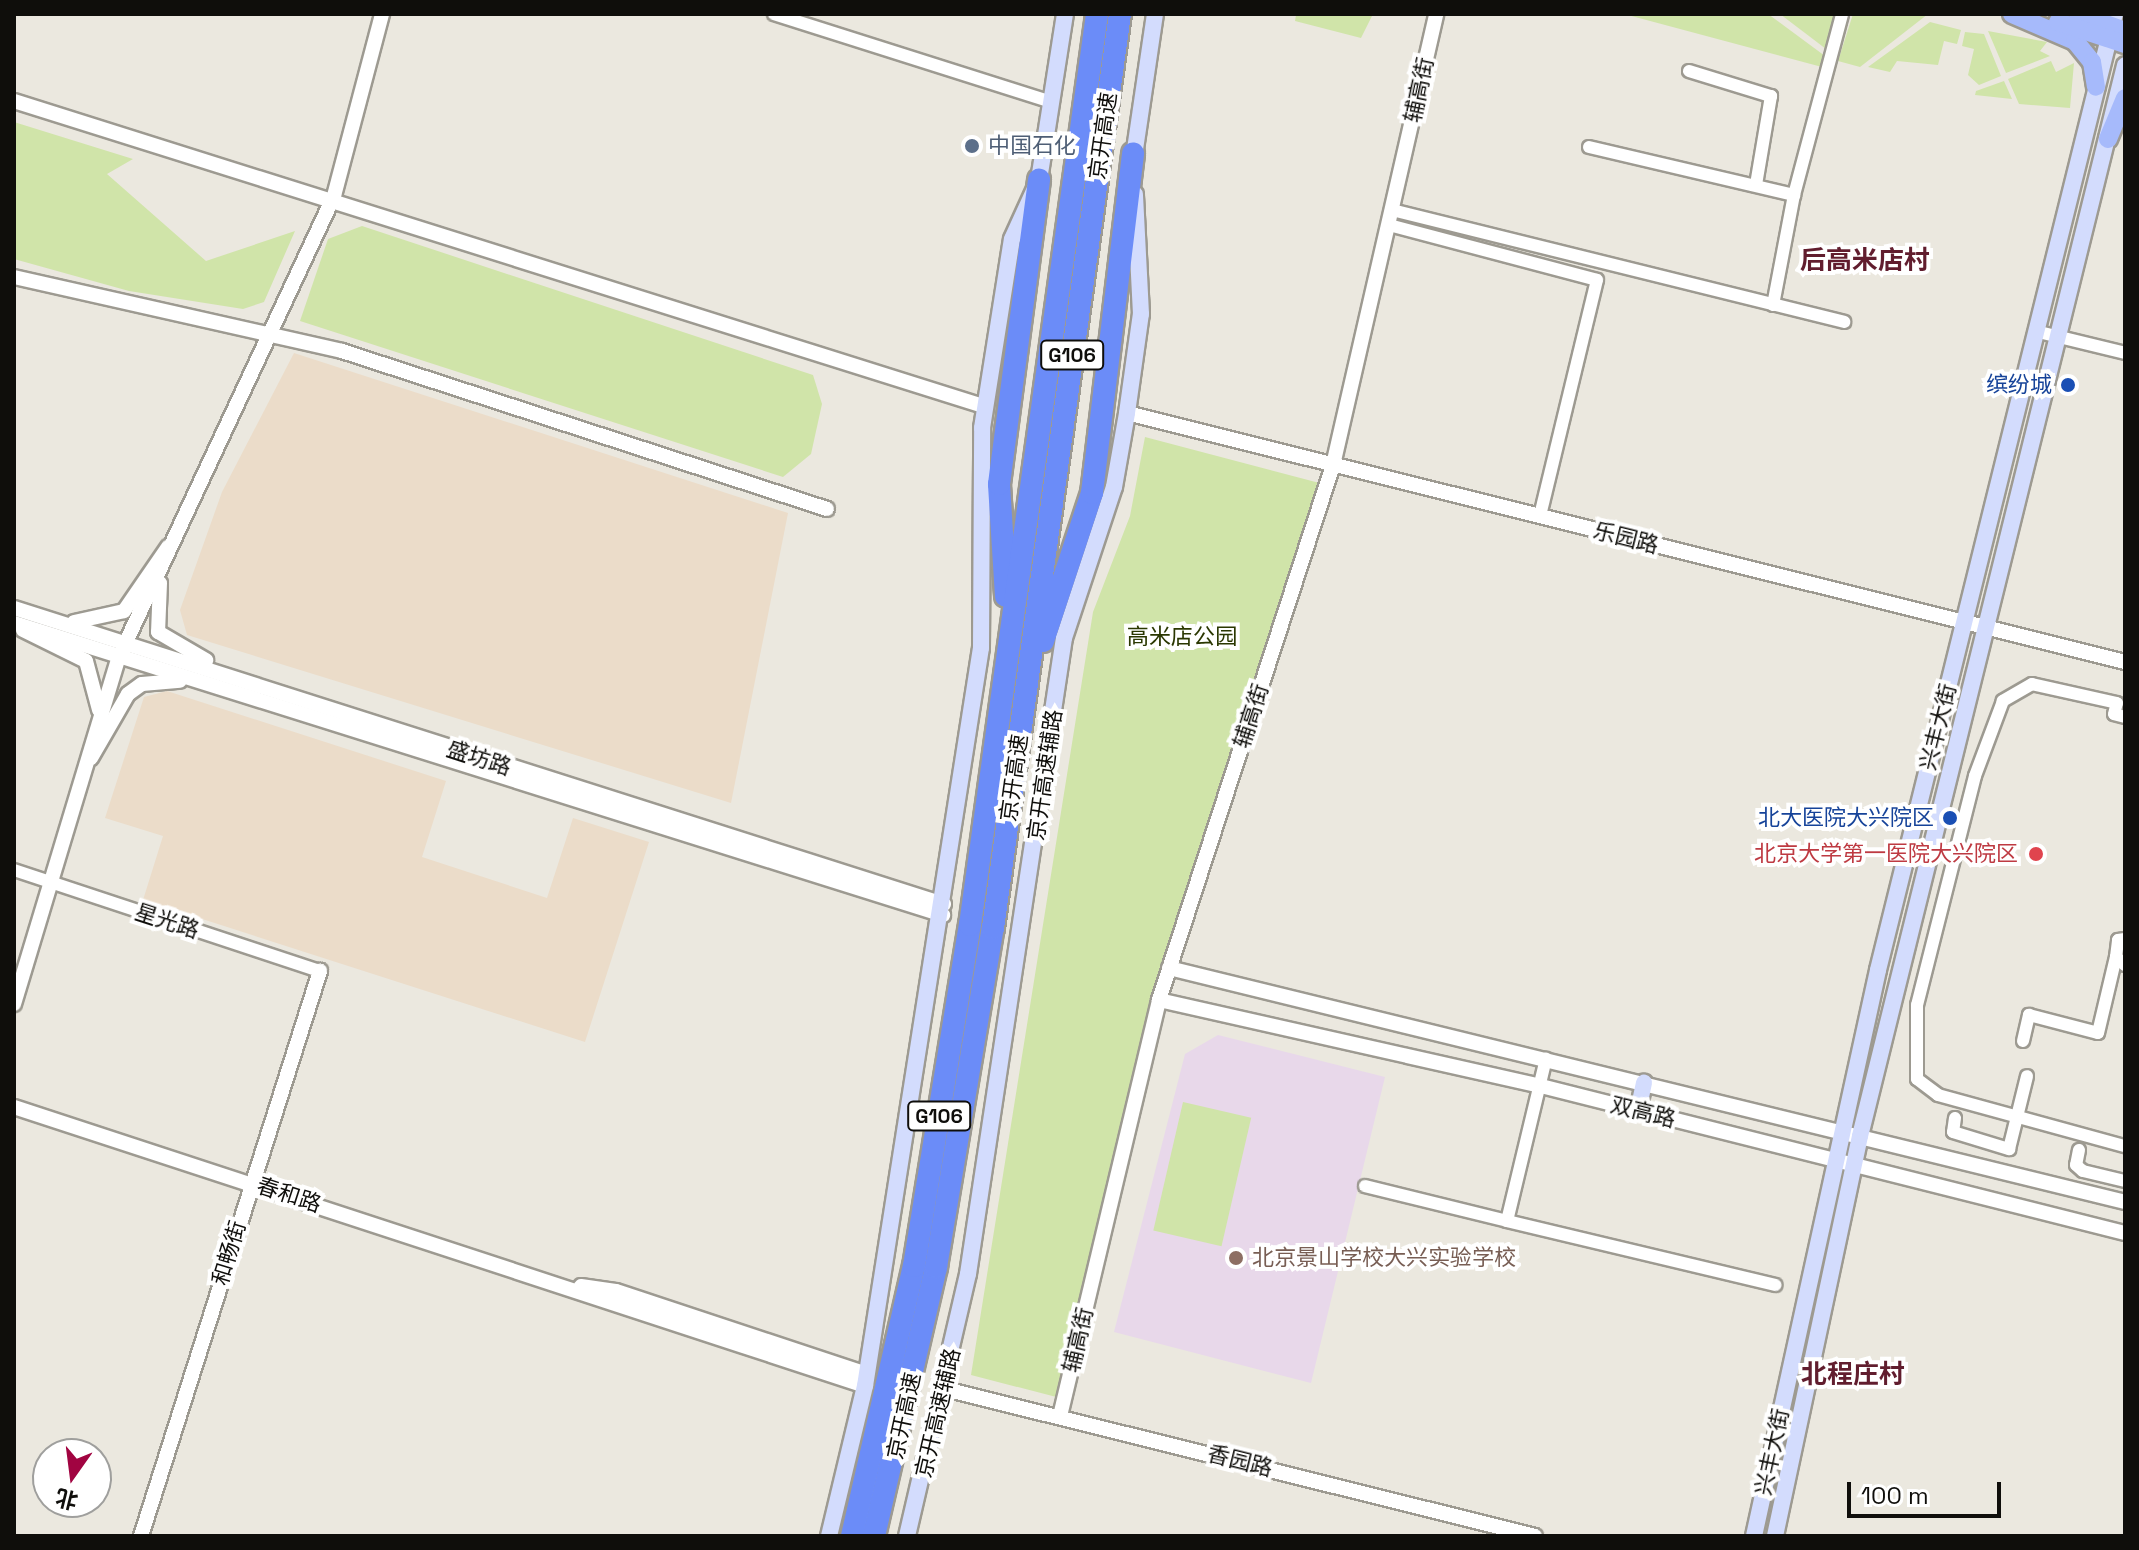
<!DOCTYPE html>
<html>
<head>
<meta charset="utf-8">
<style>
  body { margin:0 }
  #map { position:relative; width:2139px; height:1550px; overflow:hidden; background:#ebe8df; font-family:"Space Grotesk","Noto Sans SC",sans-serif }
  div>[style] { position:absolute }
  .industrial>* { inset:0; background:#ebdcc9 }
  .education>* { inset:0; background:#e8d8ea }
  .green>* { inset:0; background:#d0e4a9; transform-origin:0 0 }
  .roads { filter:drop-shadow(2px 0 #9d9a91) drop-shadow(-2px 0 #9d9a91) drop-shadow(0 2px #9d9a91) drop-shadow(0 -2px #9d9a91) }
  .minor>* { height:12px; margin:-6px; padding:0 6px; transform-origin:6px; border-radius:6px; background:#fff }
  .tertiary>* { height:14px; margin:-7px; padding:0 7px; transform-origin:7px; border-radius:7px; background:#fff }
  .secondary>* { height:16px; margin:-8px; padding:0 8px; transform-origin:8px; border-radius:8px; background:#d3dcfd }
  .primary>* { height:18px; margin:-9px; padding:0 9px; transform-origin:9px; border-radius:9px; background:#a6bafb }
  .motorway>* { height:22px; margin:-11px; padding:0 11px; transform-origin:11px; border-radius:11px; background:#6b8cf8 }
  .dots>* { width:22px; height:22px; translate:-50% -50%; box-sizing:border-box; border:4px solid #fff; border-radius:50% }
  span { translate:-50% -50%; white-space:nowrap; text-align:center; line-height:1.15; -webkit-text-stroke:8px #fff; paint-order:stroke }
  .shield-label span { padding:2px 6px; background:#fff; border:2px solid; border-radius:6px; -webkit-text-stroke-width:0 }
  .shield-label { font-size:20px; color:#0f0e0b; font-weight:700 }
  .street-label { font-size:22px; color:#0f0e0b }
  .service-label { font-size:22px; color:#4e5e75 }
  .left { translate:0 -50%; text-align:left }
  .transit-label { font-size:22px; color:#164399 }
  .right { translate:-100% -50%; text-align:right }
  .park-label { font-size:22px; color:#2a3701 }
  .health-label { font-size:22px; color:#be3a42 }
  .education-label { font-size:22px; color:#785e54 }
  .quarter-label { font-size:26px; color:#611d2e; font-weight:700 }
  .frame { position:absolute; inset:0; border:16px solid #0f0e0b; pointer-events:none }
  .north { position:absolute; left:32px; top:1438px; width:80px; height:80px; box-sizing:border-box; background:#fff; border:2px solid #9f9f9d; border-radius:50%; rotate:194deg; font-size:22px; font-weight:700; line-height:32px; text-align:center; color:#0f0e0b }
  .north::after { content:''; display:block; margin:auto; width:28px; height:36px; background:#a10441; clip-path:polygon(50% 0,100% 100%,50% 72%,0 100%) }
  .scale { position:absolute; left:1847px; top:1482px; width:154px; height:36px; box-sizing:border-box; border:4px solid #0f0e0b; border-top:0; padding-left:10px; font-size:24px; line-height:28px; white-space:nowrap; color:#0f0e0b; -webkit-text-stroke:6px #fff; paint-order:stroke }
</style>
</head>
<body>
<div id="map">
  <div class="industrial">
    <div style="clip-path:polygon(294px 353px,788px 513px,731px 803px,187px 635px,180px 610px,222px 492px)"></div>
    <div style="clip-path:polygon(167px 691px,446px 781px,422px 857px,547px 898px,573px 818px,649px 842px,585px 1042px,143px 900px,163px 836px,105px 818px,144px 697px)"></div>
  </div>
  <div class="education">
    <div style="clip-path:polygon(1218px 1035px,1385px 1077px,1311px 1383px,1114px 1332px,1185px 1054px)"></div>
  </div>
  <div class="green">
    <div style="clip-path:polygon(1313px 14px,1344px 15px,1373px 14px,1361px 38px,1295px 21px,1296px 15px)"></div>
    <div style="clip-path:polygon(1624px 14px,1768px 14px,1825px 56px,1822px 67px)"></div>
    <div style="clip-path:polygon(1780px 14px,1835px 14px,1826px 49px)"></div>
    <div style="clip-path:polygon(1853px 14px,1928px 14px,1860px 67px,1838px 61px)"></div>
    <div style="clip-path:polygon(1930px 22px,1961px 30px,1957px 44px,1944px 41px,1938px 65px,1897px 61px,1890px 72px,1868px 67px)"></div>
    <div style="clip-path:polygon(1988px 31px,2047px 42px,2040px 51px,2050px 56px,2006px 73px)"></div>
    <div style="clip-path:polygon(1965px 32px,1984px 34px,2001px 76px,1979px 85px,1968px 75px,1974px 49px,1962px 46px)"></div>
    <div style="clip-path:polygon(2051px 61px,2056px 72px,2074px 63px,2070px 108px,2019px 104px,2008px 79px)"></div>
    <div style="clip-path:polygon(2004px 81px,2012px 99px,1975px 95px,1976px 91px)"></div>
    <div style="clip-path:polygon(14px 122px,133px 159px,107px 174px,206px 261px,295px 231px,264px 302px,243px 309px,129px 291px,14px 259px)"></div>
    <div style="clip-path:polygon(362px 226px,813px 375px,822px 404px,811px 454px,783px 477px,300px 321px,328px 239px)"></div>
    <div style="clip-path:polygon(1145px 437px,1327px 485px,1182px 927px,1064px 1399px,971px 1375px,1093px 612px,1130px 516px)"></div>
    <div style="left:1183px;top:1102px;width:70px;height:132px;rotate:13deg"></div>
  </div>
  <div class="roads">
    <div class="minor">
      <div style="left:774px;top:14px;width:291px;rotate:17.6deg"></div>
      <div style="left:1689px;top:71px;width:86px;rotate:17deg"></div>
      <div style="left:1771px;top:96px;width:90px;rotate:99.6deg"></div>
      <div style="left:1589px;top:147px;width:211px;rotate:13.2deg"></div>
      <div style="left:1794px;top:195px;width:187px;rotate:-75.1deg"></div>
      <div style="left:1392px;top:210px;width:466px;rotate:13.9deg"></div>
      <div style="left:1389px;top:225px;width:215px;rotate:14.8deg"></div>
      <div style="left:1597px;top:280px;width:243px;rotate:103.6deg"></div>
      <div style="left:1773px;top:305px;width:112px;rotate:-79.2deg"></div>
      <div style="left:2035px;top:331px;width:93px;rotate:13.7deg"></div>
      <div style="left:2125px;top:717px;width:11px;rotate:-165deg"></div>
      <div style="left:2114px;top:714px;width:11px;rotate:-75deg"></div>
      <div style="left:2117px;top:703px;width:87px;rotate:-167.4deg"></div>
      <div style="left:2032px;top:684px;width:34px;rotate:150deg"></div>
      <div style="left:2003px;top:701px;width:80px;rotate:110.5deg"></div>
      <div style="left:1975px;top:776px;width:236px;rotate:104.2deg"></div>
      <div style="left:1917px;top:1005px;width:74px;rotate:90deg"></div>
      <div style="left:1917px;top:1079px;width:26px;rotate:37deg"></div>
      <div style="left:1938px;top:1095px;width:194px;rotate:15.3deg"></div>
      <div style="left:14px;top:870px;width:322px;rotate:18.3deg"></div>
      <div style="left:2116px;top:957px;width:17px;rotate:-83deg"></div>
      <div style="left:2118px;top:940px;width:7px;rotate:-8deg"></div>
      <div style="left:2023px;top:1041px;width:27px;rotate:-77deg"></div>
      <div style="left:2029px;top:1015px;width:71px;rotate:14.6deg"></div>
      <div style="left:2098px;top:1033px;width:78px;rotate:-76.7deg"></div>
      <div style="left:2116px;top:957px;width:12px;rotate:42deg"></div>
      <div style="left:1955px;top:1118px;width:14px;rotate:98deg"></div>
      <div style="left:1953px;top:1132px;width:59px;rotate:16.9deg"></div>
      <div style="left:2009px;top:1149px;width:75px;rotate:-76.1deg"></div>
      <div style="left:2079px;top:1150px;width:15px;rotate:101deg"></div>
      <div style="left:2076px;top:1165px;width:9px;rotate:41deg"></div>
      <div style="left:2083px;top:1171px;width:43px;rotate:13.4deg"></div>
      <div style="left:1365px;top:1186px;width:146px;rotate:13.8deg"></div>
      <div style="left:1507px;top:1221px;width:167px;rotate:-76.5deg"></div>
      <div style="left:1507px;top:1221px;width:276px;rotate:13.4deg"></div>
    </div>
    <div class="tertiary">
      <div style="left:14px;top:101px;width:1019px;rotate:17.47deg"></div>
      <div style="left:14px;top:277px;width:336px;rotate:12.7deg"></div>
      <div style="left:342px;top:351px;width:510px;rotate:18.04deg"></div>
      <div style="left:1127px;top:413px;width:1029px;rotate:14.01deg"></div>
      <div style="left:160px;top:583px;width:49px;rotate:92.3deg"></div>
      <div style="left:158px;top:632px;width:56px;rotate:30.3deg"></div>
      <div style="left:14px;top:608px;width:976px;rotate:17.66deg"></div>
      <div style="left:74px;top:622px;width:51px;rotate:-12.4deg"></div>
      <div style="left:124px;top:611px;width:78px;rotate:-55.5deg"></div>
      <div style="left:14px;top:623px;width:974px;rotate:17.45deg"></div>
      <div style="left:23px;top:630px;width:70px;rotate:26.2deg"></div>
      <div style="left:86px;top:661px;width:51px;rotate:75.1deg"></div>
      <div style="left:91px;top:758px;width:74px;rotate:-60deg"></div>
      <div style="left:128px;top:694px;width:17px;rotate:-36deg"></div>
      <div style="left:142px;top:684px;width:38px;rotate:-5deg"></div>
      <div style="left:1169px;top:968px;width:984px;rotate:13.75deg"></div>
      <div style="left:1159px;top:1000px;width:392px;rotate:12.7deg"></div>
      <div style="left:1541px;top:1086px;width:602px;rotate:14.13deg"></div>
      <div style="left:14px;top:1004px;width:363px;rotate:-73.2deg"></div>
      <div style="left:119px;top:657px;width:509px;rotate:-65deg"></div>
      <div style="left:334px;top:196px;width:188px;rotate:-75.2deg"></div>
      <div style="left:14px;top:1107px;width:896px;rotate:18.15deg"></div>
      <div style="left:581px;top:1286px;width:35px;rotate:8deg"></div>
      <div style="left:616px;top:1291px;width:264px;rotate:18.3deg"></div>
      <div style="left:945px;top:1389px;width:608px;rotate:13.99deg"></div>
      <div style="left:1060px;top:1416px;width:428px;rotate:-76.6deg"></div>
      <div style="left:1159px;top:1000px;width:563px;rotate:-71.98deg"></div>
      <div style="left:1333px;top:465px;width:463px;rotate:-77.1deg"></div>
      <div style="left:141px;top:1536px;width:593px;rotate:-72.42deg"></div>
    </div>
    <div class="secondary">
      <div style="left:1133px;top:163px;width:151px;rotate:-81.6deg"></div>
      <div style="left:1638px;top:1111px;width:29px;rotate:-78deg"></div>
      <div style="left:829px;top:1536px;width:154px;rotate:-76.5deg"></div>
      <div style="left:865px;top:1386px;width:747px;rotate:-81.07deg"></div>
      <div style="left:981px;top:648px;width:220px;rotate:-89.7deg"></div>
      <div style="left:982px;top:428px;width:191px;rotate:-81deg"></div>
      <div style="left:1012px;top:239px;width:65px;rotate:-65.4deg"></div>
      <div style="left:1039px;top:180px;width:168px;rotate:-81.1deg"></div>
      <div style="left:907px;top:1536px;width:269px;rotate:-76.9deg"></div>
      <div style="left:968px;top:1274px;width:643px;rotate:-81.42deg"></div>
      <div style="left:1064px;top:638px;width:159px;rotate:-71.7deg"></div>
      <div style="left:1114px;top:487px;width:75px;rotate:-80deg"></div>
      <div style="left:1127px;top:413px;width:100px;rotate:-82deg"></div>
      <div style="left:1141px;top:314px;width:120px;rotate:-92.9deg"></div>
      <div style="left:1754px;top:1536px;width:579px;rotate:-77.64deg"></div>
      <div style="left:1878px;top:970px;width:985px;rotate:-76.08deg"></div>
      <div style="left:1775px;top:1536px;width:409px;rotate:-78deg"></div>
      <div style="left:1860px;top:1136px;width:1103px;rotate:-76.1deg"></div>
    </div>
    <div class="primary">
      <div style="left:2012px;top:14px;width:69px;rotate:23.2deg"></div>
      <div style="left:2075px;top:41px;width:27px;rotate:51deg"></div>
      <div style="left:2092px;top:62px;width:25px;rotate:81deg"></div>
      <div style="left:2078px;top:14px;width:50px;rotate:19.9deg"></div>
      <div style="left:2058px;top:22px;width:71px;rotate:18.2deg"></div>
      <div style="left:2108px;top:139px;width:44px;rotate:-67.5deg"></div>
    </div>
    <div class="motorway">
      <div style="left:1006px;top:596px;width:112px;rotate:-93.6deg"></div>
      <div style="left:999px;top:484px;width:307px;rotate:-82.5deg"></div>
      <div style="left:1043px;top:641px;width:156px;rotate:-71.7deg"></div>
      <div style="left:1092px;top:493px;width:342px;rotate:-83.1deg"></div>
      <div style="left:852px;top:1536px;width:277px;rotate:-77.1deg"></div>
      <div style="left:914px;top:1266px;width:346px;rotate:-80.7deg"></div>
      <div style="left:970px;top:925px;width:920px;rotate:-82.06deg"></div>
      <div style="left:874px;top:1536px;width:276px;rotate:-77deg"></div>
      <div style="left:936px;top:1267px;width:344px;rotate:-80.5deg"></div>
      <div style="left:993px;top:928px;width:923px;rotate:-82.09deg"></div>
    </div>
  </div>
  <div class="dots">
    <div style="left:972px;top:146px;background:#5c6f8a"></div>
    <div style="left:2068px;top:385px;background:#1a4fb4"></div>
    <div style="left:1950px;top:818px;background:#1a4fb4"></div>
    <div style="left:2036px;top:854px;background:#e0444e"></div>
    <div style="left:1236px;top:1258px;background:#8d6e63"></div>
  </div>
  <div class="shield-label">
    <span style="left:1072px;top:355px">G106</span>
    <span style="left:939px;top:1116px">G106</span>
  </div>
  <div class="street-label">
    <span style="left:1419px;top:90px;rotate:-78deg">辅高街</span>
    <span style="left:1103px;top:136px;rotate:-82deg">京开高速</span>
    <span style="left:1626px;top:538px;rotate:14deg">乐园路</span>
    <span style="left:1251px;top:716px;rotate:-72deg">辅高街</span>
    <span style="left:1938px;top:727px;rotate:-76deg">兴丰大街</span>
    <span style="left:479px;top:758px;rotate:18deg">盛坊路</span>
    <span style="left:1045px;top:775px;rotate:-82deg">京开高速辅路</span>
    <span style="left:1014px;top:778px;rotate:-82deg">京开高速</span>
    <span style="left:167px;top:921px;rotate:18deg">星光路</span>
    <span style="left:1643px;top:1112px;rotate:14deg">双高路</span>
    <span style="left:289px;top:1195px;rotate:18deg">春和路</span>
    <span style="left:229px;top:1253px;rotate:-73deg">和畅街</span>
    <span style="left:1078px;top:1340px;rotate:-77deg">辅高街</span>
    <span style="left:938px;top:1413px;rotate:-77deg">京开高速辅路</span>
    <span style="left:904px;top:1416px;rotate:-78deg">京开高速</span>
    <span style="left:1772px;top:1452px;rotate:-78deg">兴丰大街</span>
    <span style="left:1240px;top:1461px;rotate:14deg">香园路</span>
  </div>
  <div class="service-label">
    <span class="left" style="left:988px;top:146px">中国石化</span>
  </div>
  <div class="transit-label">
    <span class="right" style="left:2052px;top:385px">缤纷城</span>
    <span class="right" style="left:1934px;top:818px">北大医院大兴院区</span>
  </div>
  <div class="park-label">
    <span style="left:1182px;top:637px">高米店公园</span>
  </div>
  <div class="health-label">
    <span class="right" style="left:2018px;top:854px">北京大学第一医院大兴院区</span>
  </div>
  <div class="education-label">
    <span class="left" style="left:1252px;top:1258px">北京景山学校大兴实验学校</span>
  </div>
  <div class="quarter-label">
    <span style="left:1865px;top:261px">后高米店村</span>
    <span style="left:1853px;top:1375px">北程庄村</span>
  </div>
  <div class="frame"></div>
  <div class="north">北</div>
  <div class="scale">100 m</div>
</div>
</body>
</html>
